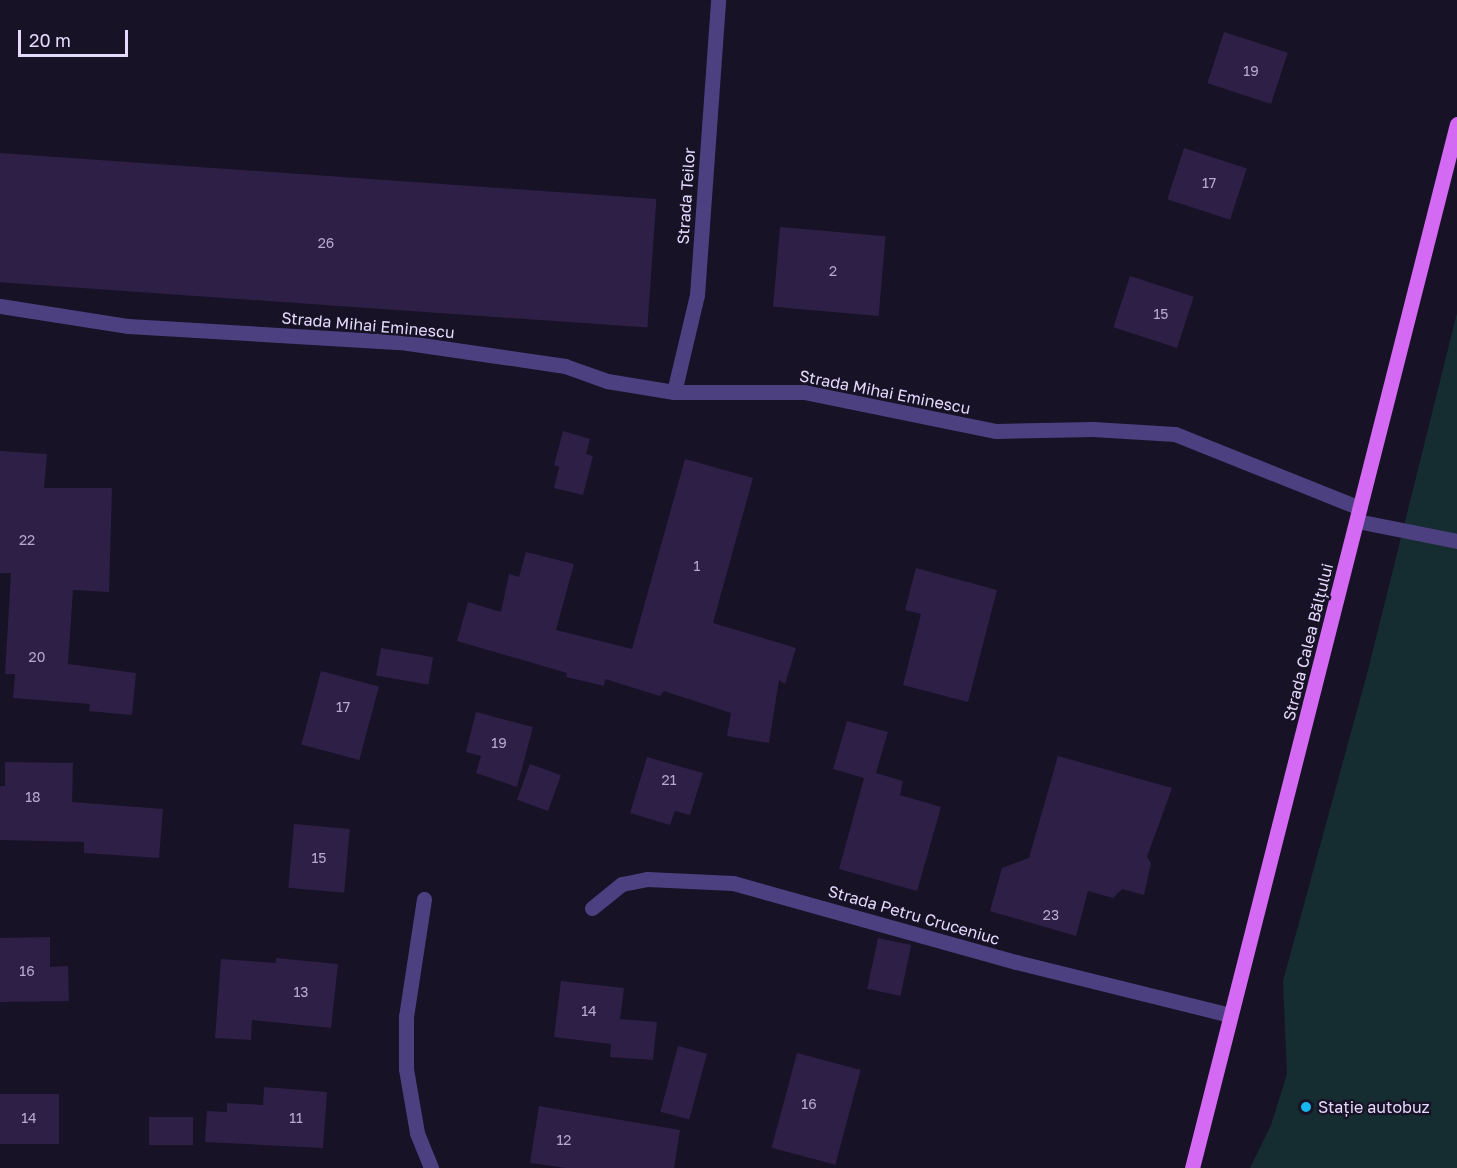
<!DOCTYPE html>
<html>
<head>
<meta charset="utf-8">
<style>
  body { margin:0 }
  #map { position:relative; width:1457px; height:1168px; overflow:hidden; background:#181226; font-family:"Golos Text",sans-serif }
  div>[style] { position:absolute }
  .green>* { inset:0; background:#152d30 }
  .building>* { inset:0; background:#2d1f46; transform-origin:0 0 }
  .street>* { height:15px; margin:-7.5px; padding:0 7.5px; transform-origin:7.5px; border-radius:7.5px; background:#4d4081 }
  .primary>* { height:15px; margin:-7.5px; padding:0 7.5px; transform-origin:7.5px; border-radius:7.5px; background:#d46af3 }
  .dots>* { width:16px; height:16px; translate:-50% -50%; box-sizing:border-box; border:3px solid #181226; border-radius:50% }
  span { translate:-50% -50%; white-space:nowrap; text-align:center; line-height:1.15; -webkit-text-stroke:4.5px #181226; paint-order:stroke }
  .number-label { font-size:14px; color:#b6abce }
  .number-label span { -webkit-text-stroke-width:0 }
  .street-label { font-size:16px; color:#e3dafc }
  .poi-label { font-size:16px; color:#e3dafc }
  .left { translate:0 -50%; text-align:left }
  .scale { position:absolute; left:18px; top:30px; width:110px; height:27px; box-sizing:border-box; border:3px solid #e3dafc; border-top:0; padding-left:8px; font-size:18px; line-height:21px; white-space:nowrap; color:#e3dafc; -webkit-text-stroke:4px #181226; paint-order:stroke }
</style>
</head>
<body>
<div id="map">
  <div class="green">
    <div style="clip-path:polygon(1457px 313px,1457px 1168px,1250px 1168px,1271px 1125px,1287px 1074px,1283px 981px,1367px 674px)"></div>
  </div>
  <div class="building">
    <div style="left:1224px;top:32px;width:67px;height:54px;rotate:18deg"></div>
    <div style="left:1184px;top:148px;width:66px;height:54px;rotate:18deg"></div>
    <div style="left:0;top:153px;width:658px;height:129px;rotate:4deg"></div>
    <div style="left:780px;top:227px;width:106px;height:80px;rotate:5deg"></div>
    <div style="left:1130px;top:276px;width:67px;height:54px;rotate:18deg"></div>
    <div style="clip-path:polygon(563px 431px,590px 439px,586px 454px,593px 456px,583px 495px,554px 488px,559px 467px,554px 465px)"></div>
    <div style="clip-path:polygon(0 451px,47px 454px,44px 488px,112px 488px,109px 592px,73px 590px,68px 664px,136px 673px,132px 715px,89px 711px,90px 704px,13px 698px,15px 674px,5px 674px,11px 573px,0 573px)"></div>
    <div style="clip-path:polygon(685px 459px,753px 478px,713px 623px,796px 648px,785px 684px,779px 680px,769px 743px,727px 736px,731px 713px,664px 691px,660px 696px,605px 679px,604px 686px,566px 677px,567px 673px,457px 641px,468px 602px,501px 612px,509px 574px,519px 577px,526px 552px,574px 564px,556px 630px,632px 649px)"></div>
    <div style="clip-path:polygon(916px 568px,997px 590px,968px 702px,903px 685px,921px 614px,905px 610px)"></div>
    <div style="left:381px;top:648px;width:53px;height:28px;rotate:10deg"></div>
    <div style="left:321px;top:671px;width:60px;height:76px;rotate:15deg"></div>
    <div style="clip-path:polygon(476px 712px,533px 727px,517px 787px,476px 773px,481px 756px,466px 752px)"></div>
    <div style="clip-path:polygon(847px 721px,888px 732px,876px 773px,903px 781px,900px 795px,941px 807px,917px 891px,839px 869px,864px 778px,833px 769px)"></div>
    <div style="clip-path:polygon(1058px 756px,1172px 788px,1147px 857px,1151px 863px,1144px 895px,1122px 889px,1113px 898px,1088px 891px,1076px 936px,990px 911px,1002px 868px,1029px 858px)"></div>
    <div style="clip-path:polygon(647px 757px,703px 773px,690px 815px,675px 811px,670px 825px,630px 813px)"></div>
    <div style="clip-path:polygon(5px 762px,73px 763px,72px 802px,163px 809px,159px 858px,84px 853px,84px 842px,0 840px,0 786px,5px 786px)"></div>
    <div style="left:530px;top:764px;width:33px;height:38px;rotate:20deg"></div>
    <div style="left:294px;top:824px;width:56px;height:64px;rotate:5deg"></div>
    <div style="clip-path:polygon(50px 937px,50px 967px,68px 966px,69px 1001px,0 1002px,0 938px)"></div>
    <div style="left:878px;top:938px;width:34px;height:52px;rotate:12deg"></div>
    <div style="clip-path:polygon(276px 958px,338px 964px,331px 1028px,252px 1020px,251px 1040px,215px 1038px,221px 959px,276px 963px)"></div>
    <div style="clip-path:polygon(561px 981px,624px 988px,620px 1019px,657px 1022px,653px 1060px,610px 1057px,611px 1044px,554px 1037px)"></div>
    <div style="left:678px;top:1046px;width:30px;height:68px;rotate:15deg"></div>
    <div style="left:797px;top:1053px;width:66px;height:98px;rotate:15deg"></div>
    <div style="clip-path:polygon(264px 1087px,327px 1092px,323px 1148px,205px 1142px,207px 1111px,227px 1112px,227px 1103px,263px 1105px)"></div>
    <div style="left:0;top:1094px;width:59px;height:50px"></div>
    <div style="clip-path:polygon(539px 1106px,680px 1130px,674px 1168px,566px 1168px,530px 1163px)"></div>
    <div style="left:149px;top:1117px;width:44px;height:28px"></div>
  </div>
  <div class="street">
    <div style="left:0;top:306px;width:130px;rotate:8.9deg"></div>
    <div style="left:128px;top:326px;width:273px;rotate:3.4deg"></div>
    <div style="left:401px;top:342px;width:166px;rotate:8.3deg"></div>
    <div style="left:565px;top:366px;width:45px;rotate:19.7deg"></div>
    <div style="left:607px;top:381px;width:68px;rotate:9.3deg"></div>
    <div style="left:674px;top:392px;width:130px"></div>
    <div style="left:804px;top:392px;width:196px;rotate:11.5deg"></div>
    <div style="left:996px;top:431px;width:97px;rotate:-1.2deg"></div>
    <div style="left:1093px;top:429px;width:82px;rotate:3.5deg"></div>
    <div style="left:1175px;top:434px;width:199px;rotate:21.8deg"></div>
    <div style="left:674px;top:392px;width:100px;rotate:-76.7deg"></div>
    <div style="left:697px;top:295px;width:296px;rotate:-85.9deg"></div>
    <div style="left:1357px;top:521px;width:102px;rotate:11.3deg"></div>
    <div style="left:424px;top:899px;width:119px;rotate:98.7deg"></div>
    <div style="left:406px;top:1017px;width:52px;rotate:90deg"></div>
    <div style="left:406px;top:1069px;width:65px;rotate:80.2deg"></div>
    <div style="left:417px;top:1133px;width:38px;rotate:68deg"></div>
    <div style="left:592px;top:908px;width:38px;rotate:-39deg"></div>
    <div style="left:622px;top:884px;width:25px;rotate:-11deg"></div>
    <div style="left:647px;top:879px;width:86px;rotate:2.7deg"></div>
    <div style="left:733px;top:883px;width:294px;rotate:15.6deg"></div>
    <div style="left:1016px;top:962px;width:220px;rotate:13.9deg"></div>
  </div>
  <div class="primary">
    <div style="left:1192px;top:1168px;width:1077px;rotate:-75.76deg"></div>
  </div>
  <div class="dots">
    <div style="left:1306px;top:1107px;background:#15b7ec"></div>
  </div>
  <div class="number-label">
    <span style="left:1251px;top:71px">19</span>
    <span style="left:1209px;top:183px">17</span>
    <span style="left:326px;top:243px">26</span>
    <span style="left:833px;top:271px">2</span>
    <span style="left:1161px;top:314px">15</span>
    <span style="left:27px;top:540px">22</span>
    <span style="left:697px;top:566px">1</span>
    <span style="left:37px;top:657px">20</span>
    <span style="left:343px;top:707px">17</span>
    <span style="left:499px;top:743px">19</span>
    <span style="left:669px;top:780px">21</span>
    <span style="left:33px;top:797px">18</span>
    <span style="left:319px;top:858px">15</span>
    <span style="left:1051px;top:915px">23</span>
    <span style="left:27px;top:971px">16</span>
    <span style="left:301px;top:992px">13</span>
    <span style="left:589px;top:1011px">14</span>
    <span style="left:809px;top:1104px">16</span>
    <span style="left:29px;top:1118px">14</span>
    <span style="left:296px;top:1118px">11</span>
    <span style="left:564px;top:1140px">12</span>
  </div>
  <div class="street-label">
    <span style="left:686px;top:196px;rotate:-86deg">Strada Teilor</span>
    <span style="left:368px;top:325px;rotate:5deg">Strada Mihai Eminescu</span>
    <span style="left:885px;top:392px;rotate:11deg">Strada Mihai Eminescu</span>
    <span style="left:1308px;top:642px;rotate:-76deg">Strada Calea Bălțului</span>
    <span style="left:914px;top:915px;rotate:16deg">Strada Petru Cruceniuc</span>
  </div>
  <div class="poi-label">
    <span class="left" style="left:1318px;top:1107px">Stație autobuz</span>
  </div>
  <div class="scale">20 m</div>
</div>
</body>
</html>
